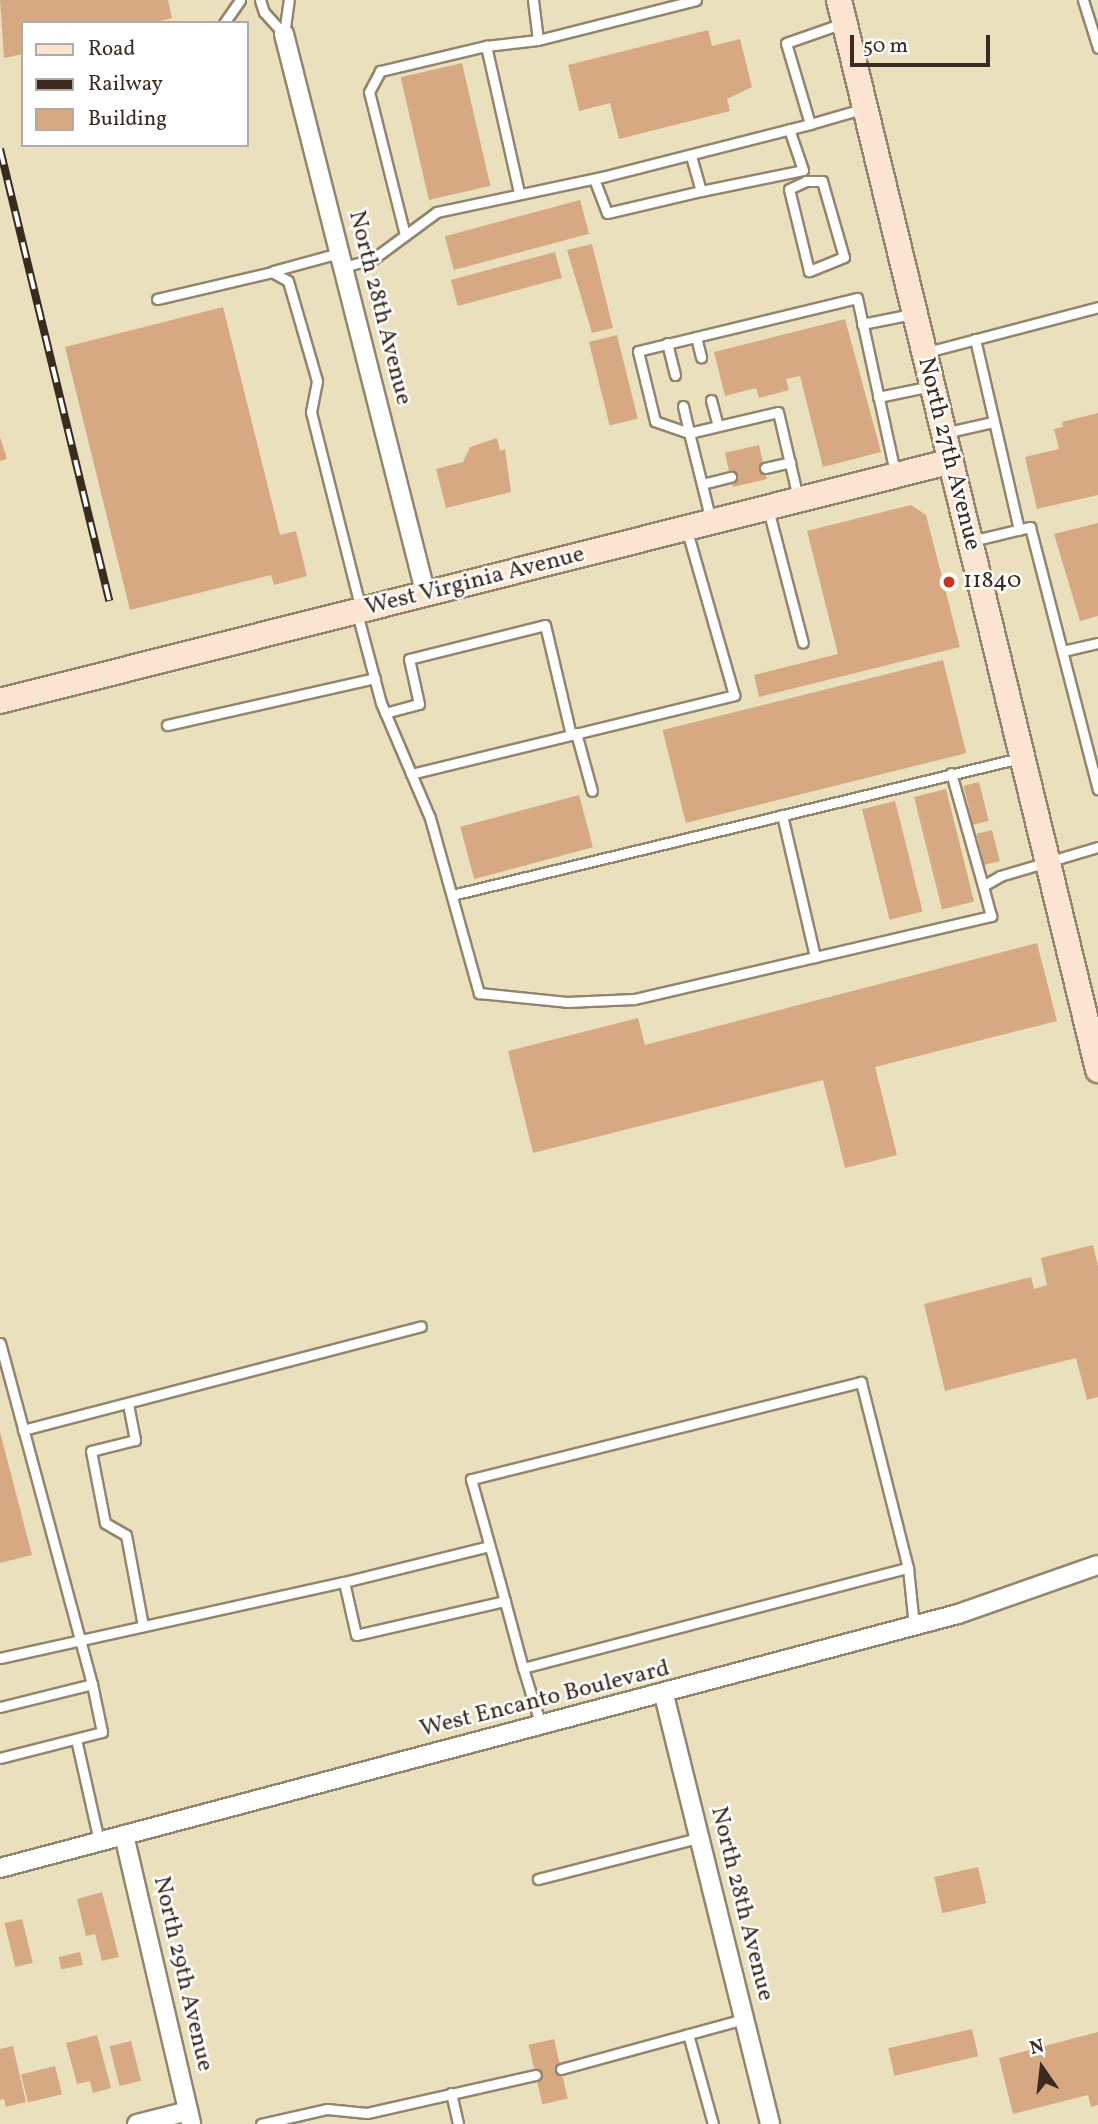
<!DOCTYPE html>
<html>
<head>
<meta charset="utf-8">
<style>
  body { margin:0 }
  #map { position:relative; width:1098px; height:2124px; overflow:hidden; background:#eae0be; font-family:Vollkorn,serif }
  div>[style] { position:absolute }
  .building>* { inset:0; background:#d7a983; transform-origin:0 0 }
  .roads { filter:drop-shadow(2px 0 #92856e) drop-shadow(-2px 0 #92856e) drop-shadow(0 2px #92856e) drop-shadow(0 -2px #92856e) }
  .lane>* { height:9px; margin:-4.5px; padding:0 4.5px; transform-origin:4.5px; border-radius:4.5px; background:#fff }
  .street>* { height:18px; margin:-9px; padding:0 9px; transform-origin:9px; border-radius:9px; background:#fff }
  .secondary>* { height:24px; margin:-12px; padding:0 12px; transform-origin:12px; border-radius:12px; background:#fce5d0 }
  .rail>* { height:8px; margin-top:-4px; transform-origin:0; background:repeating-linear-gradient(90deg,#fff 0 16px,#3b2a1e 0 32px); box-sizing:border-box; border-block:2px solid #3b2a1e }
  .dots>* { width:19px; height:19px; translate:-50% -50%; box-sizing:border-box; border:4px solid #fff; border-radius:50% }
  span { translate:-50% -50%; white-space:nowrap; text-align:center; line-height:1.15; -webkit-text-stroke:5px #fff; paint-order:stroke }
  .street-label { font-size:24px; color:#3b2a1e }
  .poi-label { font-size:24px; color:#3b2a1e }
  .left { translate:0 -50%; text-align:left }
  .legend { position:absolute; left:21px; top:21px; width:228px; height:126px; box-sizing:border-box; background:#fff; border:2px solid #b1aaa5; margin:0; padding:9px 12px; list-style:none; font-size:21px; color:#3b2a1e }
  .legend li { display:flex; align-items:center; gap:14px; height:35px }
  .legend b { width:35px; border:2px solid #b1aaa5 }
  .north { position:absolute; left:1007px; top:2033px; width:70px; height:70px; -webkit-text-stroke:5px #fff; paint-order:stroke; rotate:346deg; font-size:19px; font-weight:700; line-height:28px; text-align:center; color:#3b2a1e }
  .north::after { content:''; display:block; margin:auto; width:24px; height:32px; background:#3b2a1e; clip-path:polygon(50% 0,100% 100%,50% 72%,0 100%) }
  .scale { position:absolute; left:850px; top:35px; width:140px; height:32px; box-sizing:border-box; border:4px solid #3b2a1e; border-top:0; padding-left:9px; font-size:21px; line-height:24px; white-space:nowrap; color:#3b2a1e; -webkit-text-stroke:5px #fff; paint-order:stroke }
</style>
</head>
<body>
<div id="map">
  <div class="building">
    <div style="clip-path:polygon(0 0,168px 0,172px 18px,153px 23px,23px 23px,23px 54px,4px 58px)"></div>
    <div style="clip-path:polygon(708px 30px,712px 46px,740px 39px,752px 87px,727px 99px,730px 111px,619px 139px,610px 103px,579px 111px,568px 65px)"></div>
    <div style="left:462px;top:63px;width:126px;height:63px;rotate:77deg"></div>
    <div style="left:580px;top:200px;width:35px;height:140px;rotate:75deg"></div>
    <div style="clip-path:polygon(592px 244px,613px 328px,592px 333px,567px 250px)"></div>
    <div style="left:555px;top:252px;width:27px;height:108px;rotate:75deg"></div>
    <div style="clip-path:polygon(223px 307px,280px 535px,296px 531px,307px 576px,274px 585px,271px 575px,130px 610px,65px 347px)"></div>
    <div style="clip-path:polygon(845px 319px,881px 452px,823px 467px,800px 376px,786px 379px,789px 390px,759px 398px,756px 388px,725px 396px,714px 352px)"></div>
    <div style="left:617px;top:335px;width:86px;height:29px;rotate:76deg"></div>
    <div style="clip-path:polygon(1098px 413px,1098px 495px,1037px 509px,1025px 457px,1059px 449px,1054px 429px,1063px 427px,1062px 422px)"></div>
    <div style="clip-path:polygon(0 437px,7px 459px,0 461px)"></div>
    <div style="clip-path:polygon(497px 438px,500px 451px,505px 449px,511px 492px,446px 508px,436px 469px,463px 462px,470px 447px)"></div>
    <div style="left:759px;top:445px;width:35px;height:35px;rotate:77deg"></div>
    <div style="clip-path:polygon(911px 505px,926px 515px,960px 647px,759px 697px,754px 675px,838px 654px,807px 531px)"></div>
    <div style="clip-path:polygon(1098px 523px,1098px 616px,1080px 621px,1054px 534px)"></div>
    <div style="left:943px;top:660px;width:96px;height:289px;rotate:76deg"></div>
    <div style="left:979px;top:782px;width:40px;height:16px;rotate:76deg"></div>
    <div style="left:946px;top:789px;width:116px;height:33px;rotate:76deg"></div>
    <div style="left:579px;top:795px;width:54px;height:123px;rotate:75deg"></div>
    <div style="left:895px;top:801px;width:114px;height:34px;rotate:76deg"></div>
    <div style="left:992px;top:830px;width:32px;height:16px;rotate:76deg"></div>
    <div style="clip-path:polygon(1037px 943px,1057px 1021px,875px 1067px,897px 1155px,845px 1168px,823px 1080px,533px 1153px,508px 1051px,638px 1018px,645px 1045px)"></div>
    <div style="clip-path:polygon(1093px 1245px,1098px 1266px,1098px 1397px,1087px 1400px,1076px 1358px,945px 1391px,924px 1304px,1031px 1277px,1034px 1289px,1047px 1285px,1041px 1258px)"></div>
    <div style="clip-path:polygon(0 1432px,32px 1555px,0 1563px)"></div>
    <div style="left:978px;top:1867px;width:37px;height:45px;rotate:77deg"></div>
    <div style="clip-path:polygon(102px 1892px,119px 1957px,102px 1961px,95px 1934px,86px 1936px,77px 1899px)"></div>
    <div style="left:22px;top:1919px;width:45px;height:18px;rotate:76deg"></div>
    <div style="left:80px;top:1952px;width:13px;height:22px;rotate:77deg"></div>
    <div style="left:972px;top:2029px;width:28px;height:86px;rotate:77deg"></div>
    <div style="clip-path:polygon(1098px 2032px,1098px 2105px,1091px 2107px,1088px 2095px,1013px 2114px,999px 2058px)"></div>
    <div style="clip-path:polygon(97px 2035px,111px 2088px,93px 2093px,90px 2081px,77px 2084px,66px 2043px)"></div>
    <div style="left:554px;top:2039px;width:61px;height:26px;rotate:77deg"></div>
    <div style="left:131px;top:2041px;width:41px;height:22px;rotate:76deg"></div>
    <div style="clip-path:polygon(13px 2046px,26px 2102px,6px 2107px,4px 2099px,0 2100px,0 2049px)"></div>
    <div style="left:55px;top:2066px;width:29px;height:35px;rotate:76deg"></div>
  </div>
  <div class="roads">
    <div class="lane">
      <div style="left:260px;top:0;width:13px;rotate:72deg"></div>
      <div style="left:264px;top:12px;width:30px;rotate:48deg"></div>
      <div style="left:533px;top:0;width:40px;rotate:82.9deg"></div>
      <div style="left:1083px;top:0;width:50px;rotate:72.6deg"></div>
      <div style="left:224px;top:23px;width:28px;rotate:-55deg"></div>
      <div style="left:284px;top:34px;width:34px;rotate:-82deg"></div>
      <div style="left:486px;top:46px;width:52px;rotate:-6.6deg"></div>
      <div style="left:538px;top:40px;width:163px;rotate:-14.2deg"></div>
      <div style="left:810px;top:124px;width:54px;rotate:-16.1deg"></div>
      <div style="left:594px;top:179px;width:36px;rotate:69deg"></div>
      <div style="left:607px;top:213px;width:97px;rotate:-13.2deg"></div>
      <div style="left:701px;top:191px;width:37px;rotate:-106deg"></div>
      <div style="left:806px;top:181px;width:16px"></div>
      <div style="left:822px;top:181px;width:79px;rotate:73.9deg"></div>
      <div style="left:844px;top:257px;width:38px;rotate:158deg"></div>
      <div style="left:809px;top:271px;width:84px;rotate:-103.7deg"></div>
      <div style="left:789px;top:189px;width:19px;rotate:-25deg"></div>
      <div style="left:701px;top:191px;width:104px;rotate:-11.6deg"></div>
      <div style="left:803px;top:170px;width:43px;rotate:-108.9deg"></div>
      <div style="left:405px;top:235px;width:147px;rotate:-104.1deg"></div>
      <div style="left:369px;top:92px;width:24px;rotate:-62deg"></div>
      <div style="left:380px;top:71px;width:109px;rotate:-13.3deg"></div>
      <div style="left:486px;top:46px;width:151px;rotate:77.3deg"></div>
      <div style="left:343px;top:267px;width:31px;rotate:-15deg"></div>
      <div style="left:373px;top:259px;width:79px;rotate:-36.3deg"></div>
      <div style="left:437px;top:212px;width:169px;rotate:-12deg"></div>
      <div style="left:602px;top:177px;width:215px;rotate:-14.3deg"></div>
      <div style="left:810px;top:124px;width:84px;rotate:-106.5deg"></div>
      <div style="left:786px;top:43px;width:60px;rotate:-19.3deg"></div>
      <div style="left:273px;top:271px;width:68px;rotate:-15.3deg"></div>
      <div style="left:157px;top:299px;width:118px;rotate:-13.2deg"></div>
      <div style="left:272px;top:272px;width:18px;rotate:29deg"></div>
      <div style="left:288px;top:281px;width:104px;rotate:73.8deg"></div>
      <div style="left:317px;top:381px;width:32px;rotate:101deg"></div>
      <div style="left:311px;top:412px;width:203px;rotate:75.8deg"></div>
      <div style="left:862px;top:324px;width:51px;rotate:-11.3deg"></div>
      <div style="left:696px;top:337px;width:21px;rotate:76deg"></div>
      <div style="left:975px;top:339px;width:196px;rotate:77deg"></div>
      <div style="left:667px;top:343px;width:33px;rotate:76deg"></div>
      <div style="left:927px;top:352px;width:177px;rotate:-14.7deg"></div>
      <div style="left:878px;top:397px;width:54px;rotate:-11.7deg"></div>
      <div style="left:711px;top:400px;width:27px;rotate:75deg"></div>
      <div style="left:683px;top:406px;width:28px;rotate:77deg"></div>
      <div style="left:689px;top:433px;width:36px;rotate:-161deg"></div>
      <div style="left:655px;top:421px;width:72px;rotate:-103.7deg"></div>
      <div style="left:638px;top:351px;width:225px;rotate:-13.6deg"></div>
      <div style="left:857px;top:298px;width:178px;rotate:77.7deg"></div>
      <div style="left:944px;top:433px;width:50px;rotate:-12.7deg"></div>
      <div style="left:765px;top:468px;width:26px;rotate:-13deg"></div>
      <div style="left:702px;top:484px;width:30px;rotate:-14deg"></div>
      <div style="left:768px;top:509px;width:138px;rotate:75.4deg"></div>
      <div style="left:711px;top:521px;width:91px;rotate:-104deg"></div>
      <div style="left:689px;top:433px;width:91px;rotate:-13.3deg"></div>
      <div style="left:778px;top:412px;width:88px;rotate:76.9deg"></div>
      <div style="left:971px;top:541px;width:61px;rotate:-13.3deg"></div>
      <div style="left:1030px;top:527px;width:271px;rotate:75.5deg"></div>
      <div style="left:357px;top:613px;width:93px;rotate:75.1deg"></div>
      <div style="left:381px;top:703px;width:125px;rotate:66.9deg"></div>
      <div style="left:430px;top:818px;width:182px;rotate:74.4deg"></div>
      <div style="left:479px;top:993px;width:88px;rotate:5.8deg"></div>
      <div style="left:567px;top:1002px;width:67px;rotate:-2.6deg"></div>
      <div style="left:634px;top:999px;width:367px;rotate:-13.1deg"></div>
      <div style="left:991px;top:916px;width:31px;rotate:-105deg"></div>
      <div style="left:983px;top:886px;width:20px;rotate:-30deg"></div>
      <div style="left:1000px;top:876px;width:102px;rotate:-16.5deg"></div>
      <div style="left:1063px;top:651px;width:36px;rotate:-13deg"></div>
      <div style="left:385px;top:713px;width:35px;rotate:-15deg"></div>
      <div style="left:419px;top:704px;width:46px;rotate:-102.5deg"></div>
      <div style="left:409px;top:659px;width:140px;rotate:-14deg"></div>
      <div style="left:545px;top:625px;width:113px;rotate:76.7deg"></div>
      <div style="left:167px;top:725px;width:213px;rotate:-12.7deg"></div>
      <div style="left:576px;top:733px;width:60px;rotate:74.6deg"></div>
      <div style="left:951px;top:773px;width:117px;rotate:74.2deg"></div>
      <div style="left:411px;top:774px;width:333px;rotate:-13.7deg"></div>
      <div style="left:734px;top:695px;width:171px;rotate:-106deg"></div>
      <div style="left:782px;top:815px;width:146px;rotate:76.9deg"></div>
      <div style="left:452px;top:895px;width:584px;rotate:-13.56deg"></div>
      <div style="left:0;top:1343px;width:353px;rotate:74.9deg"></div>
      <div style="left:128px;top:1404px;width:37px;rotate:79deg"></div>
      <div style="left:135px;top:1440px;width:45px;rotate:166deg"></div>
      <div style="left:91px;top:1451px;width:73px;rotate:79deg"></div>
      <div style="left:105px;top:1523px;width:24px;rotate:30deg"></div>
      <div style="left:126px;top:1535px;width:93px;rotate:79.4deg"></div>
      <div style="left:23px;top:1430px;width:411px;rotate:-14.6deg"></div>
      <div style="left:908px;top:1568px;width:58px;rotate:84.1deg"></div>
      <div style="left:344px;top:1582px;width:149px;rotate:-13.9deg"></div>
      <div style="left:0;top:1658px;width:352px;rotate:-12.5deg"></div>
      <div style="left:344px;top:1582px;width:54px;rotate:77.2deg"></div>
      <div style="left:356px;top:1635px;width:153px;rotate:-12.9deg"></div>
      <div style="left:523px;top:1668px;width:398px;rotate:-14.6deg"></div>
      <div style="left:908px;top:1568px;width:192px;rotate:-104.2deg"></div>
      <div style="left:861px;top:1382px;width:402px;rotate:166deg"></div>
      <div style="left:471px;top:1479px;width:108px;rotate:74.4deg"></div>
      <div style="left:500px;top:1583px;width:88px;rotate:74.9deg"></div>
      <div style="left:523px;top:1668px;width:24px;rotate:73deg"></div>
      <div style="left:530px;top:1691px;width:36px;rotate:72deg"></div>
      <div style="left:0;top:1707px;width:95px;rotate:-14deg"></div>
      <div style="left:92px;top:1684px;width:49px;rotate:78.2deg"></div>
      <div style="left:102px;top:1732px;width:105px;rotate:165.7deg"></div>
      <div style="left:76px;top:1739px;width:105px;rotate:77.3deg"></div>
      <div style="left:538px;top:1879px;width:165px;rotate:-14.4deg"></div>
      <div style="left:688px;top:2034px;width:93px;rotate:74.5deg"></div>
      <div style="left:561px;top:2069px;width:190px;rotate:-15.3deg"></div>
      <div style="left:451px;top:2093px;width:32px;rotate:77deg"></div>
      <div style="left:261px;top:2124px;width:68px;rotate:-12.8deg"></div>
      <div style="left:327px;top:2109px;width:40px;rotate:5.7deg"></div>
      <div style="left:367px;top:2113px;width:173px;rotate:-12.7deg"></div>
    </div>
    <div class="street">
      <div style="left:284px;top:34px;width:579px;rotate:75.8deg"></div>
      <div style="left:664px;top:1695px;width:442px;rotate:76.1deg"></div>
      <div style="left:124px;top:1835px;width:297px;rotate:76.9deg"></div>
      <div style="left:0;top:1868px;width:991px;rotate:-14.85deg"></div>
      <div style="left:958px;top:1614px;width:148px;rotate:-19.3deg"></div>
      <div style="left:137px;top:2124px;width:53px;rotate:-14.3deg"></div>
    </div>
    <div class="secondary">
      <div style="left:839px;top:0;width:1101px;rotate:76.39deg"></div>
      <div style="left:0;top:701px;width:979px;rotate:-14.14deg"></div>
    </div>
  </div>
  <div class="rail">
    <div style="left:0;top:149px;width:465px;rotate:76.4deg"></div>
  </div>
  <div class="dots">
    <div style="left:949px;top:582px;background:#c8321e"></div>
  </div>
  <div class="street-label">
    <span style="left:379px;top:308px;rotate:76deg">North 28th Avenue</span>
    <span style="left:948px;top:454px;rotate:76deg">North 27th Avenue</span>
    <span style="left:475px;top:582px;rotate:-14deg">West Virginia Avenue</span>
    <span style="left:545px;top:1700px;rotate:-14deg">West Encanto Boulevard</span>
    <span style="left:741px;top:1904px;rotate:76deg">North 28th Avenue</span>
    <span style="left:182px;top:1974px;rotate:77deg">North 29th Avenue</span>
  </div>
  <div class="poi-label">
    <span class="left" style="left:963px;top:582px">11840</span>
  </div>
  <ul class="legend">
  <li><b style="height:9px;background:#fce5d0"></b>Road</li>
  <li><b style="height:9px;background:#3b2a1e"></b>Railway</li>
  <li><b style="height:19px;background:#d7a983"></b>Building</li>
  </ul>
  <div class="north">N</div>
  <div class="scale">50 m</div>
</div>
</body>
</html>
